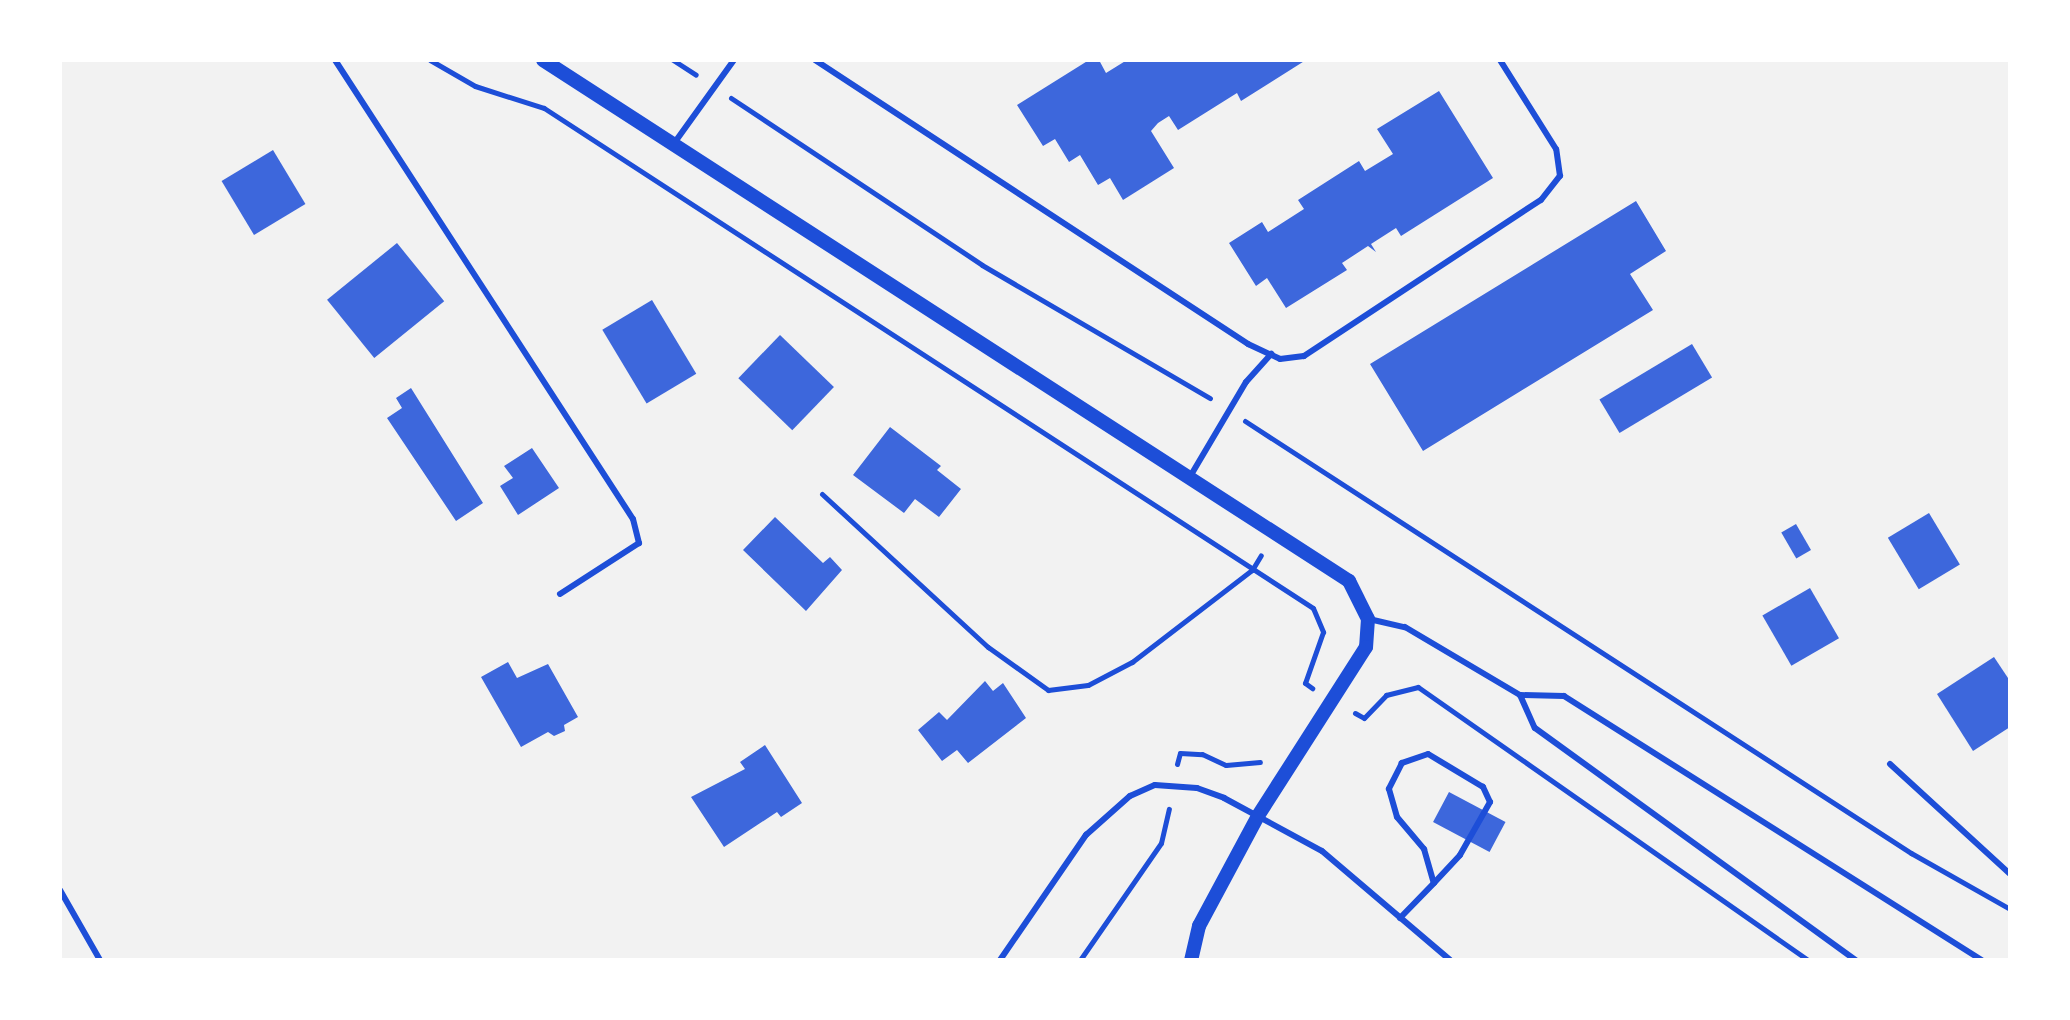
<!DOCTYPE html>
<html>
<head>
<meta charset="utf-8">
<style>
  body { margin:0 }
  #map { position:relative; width:2070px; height:1020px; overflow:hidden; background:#f2f2f2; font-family:"Noto Sans",sans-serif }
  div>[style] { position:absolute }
  .building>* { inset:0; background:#3d67dc; transform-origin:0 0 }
  .path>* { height:5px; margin:-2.5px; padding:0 2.5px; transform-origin:2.5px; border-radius:2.5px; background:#1d4ed8 }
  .service>* { height:6px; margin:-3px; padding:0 3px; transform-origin:3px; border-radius:3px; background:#1d4ed8 }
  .tertiary>* { height:14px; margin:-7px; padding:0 7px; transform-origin:7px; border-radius:7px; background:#1d4ed8 }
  span { translate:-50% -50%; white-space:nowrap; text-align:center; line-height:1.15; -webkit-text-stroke:8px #fff; paint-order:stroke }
  .frame { position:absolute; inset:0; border:62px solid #fff; pointer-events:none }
</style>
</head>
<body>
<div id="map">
  <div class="building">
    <div style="clip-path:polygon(1089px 60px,1099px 60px,1106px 73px,1127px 60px,1306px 60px,1241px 101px,1237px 93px,1178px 130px,1169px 116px,1158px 123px,1151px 131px,1174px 168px,1123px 200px,1110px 178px,1098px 185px,1080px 155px,1069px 162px,1055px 139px,1043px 146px,1017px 105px)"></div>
    <div style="clip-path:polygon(1439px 91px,1493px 178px,1401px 236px,1396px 228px,1371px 244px,1376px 252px,1368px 246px,1342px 263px,1347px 270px,1286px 308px,1267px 278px,1256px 286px,1229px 243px,1262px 222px,1268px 232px,1304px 209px,1298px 200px,1359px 161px,1365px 171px,1393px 154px,1377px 129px)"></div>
    <div style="left:273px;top:150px;width:63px;height:60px;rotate:59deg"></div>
    <div style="clip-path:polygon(1636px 201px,1666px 251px,1630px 274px,1653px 310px,1423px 451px,1370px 364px)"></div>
    <div style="left:397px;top:243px;width:75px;height:90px;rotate:51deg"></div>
    <div style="left:652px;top:300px;width:86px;height:58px;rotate:59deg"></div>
    <div style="left:780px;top:335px;width:75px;height:60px;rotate:44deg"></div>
    <div style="left:1692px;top:344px;width:39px;height:108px;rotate:59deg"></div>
    <div style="clip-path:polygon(411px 388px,483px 503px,456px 521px,387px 418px,402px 408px,396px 398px)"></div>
    <div style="clip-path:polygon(890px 427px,941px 466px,937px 470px,961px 489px,939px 517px,915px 499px,904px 513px,853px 475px)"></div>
    <div style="clip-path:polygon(532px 448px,559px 488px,518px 515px,500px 486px,513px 478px,504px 466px)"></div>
    <div style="left:1929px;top:513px;width:60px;height:48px;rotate:59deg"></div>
    <div style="clip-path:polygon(775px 517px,823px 563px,830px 557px,842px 570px,806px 611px,743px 550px)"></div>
    <div style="left:1796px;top:524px;width:30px;height:17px;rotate:60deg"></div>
    <div style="left:1810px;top:588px;width:58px;height:55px;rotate:60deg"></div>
    <div style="clip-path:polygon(1994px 657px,2010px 681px,2010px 727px,1973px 751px,1937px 694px)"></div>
    <div style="clip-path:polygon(508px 662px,517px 678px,548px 664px,578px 717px,564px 725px,565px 731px,554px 736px,548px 732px,521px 747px,481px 677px)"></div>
    <div style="clip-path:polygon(985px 681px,993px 691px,1003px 683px,1026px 718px,968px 763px,957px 750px,942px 761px,918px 730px,939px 712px,947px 720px)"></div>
    <div style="clip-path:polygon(765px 745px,802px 803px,781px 817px,777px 812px,724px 847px,691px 797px,745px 769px,740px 762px)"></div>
    <div style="left:1449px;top:792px;width:64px;height:34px;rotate:28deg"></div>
  </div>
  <div class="path">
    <div style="left:430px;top:60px;width:52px;rotate:30deg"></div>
    <div style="left:475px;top:86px;width:72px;rotate:17.7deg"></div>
    <div style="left:544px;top:108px;width:917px;rotate:33.03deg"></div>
    <div style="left:1313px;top:608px;width:26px;rotate:67deg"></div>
    <div style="left:1323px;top:632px;width:54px;rotate:109.4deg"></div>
    <div style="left:1305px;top:683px;width:9px;rotate:36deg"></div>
    <div style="left:673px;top:60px;width:27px;rotate:33deg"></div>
    <div style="left:731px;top:98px;width:301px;rotate:33.6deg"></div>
    <div style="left:982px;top:265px;width:264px;rotate:30.3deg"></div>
    <div style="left:1245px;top:421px;width:794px;rotate:32.97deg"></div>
    <div style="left:1911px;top:853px;width:114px;rotate:29.5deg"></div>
    <div style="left:822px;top:494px;width:226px;rotate:42.7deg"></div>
    <div style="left:988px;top:647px;width:74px;rotate:35.6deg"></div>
    <div style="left:1048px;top:690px;width:40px;rotate:-7.1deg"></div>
    <div style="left:1088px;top:685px;width:50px;rotate:-27.6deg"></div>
    <div style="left:1132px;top:662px;width:151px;rotate:-37.5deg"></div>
    <div style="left:1252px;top:570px;width:17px;rotate:-59deg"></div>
    <div style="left:1355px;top:713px;width:10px;rotate:29deg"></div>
    <div style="left:1364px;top:718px;width:32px;rotate:-46deg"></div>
    <div style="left:1386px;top:695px;width:33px;rotate:-14deg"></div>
    <div style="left:1418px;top:687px;width:476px;rotate:35deg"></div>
    <div style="left:1177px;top:764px;width:11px;rotate:-75deg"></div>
    <div style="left:1180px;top:753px;width:22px;rotate:3deg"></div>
    <div style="left:1202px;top:754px;width:26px;rotate:25deg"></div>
    <div style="left:1226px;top:765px;width:34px;rotate:-5deg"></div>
    <div style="left:1080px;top:960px;width:142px;rotate:-55.3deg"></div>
    <div style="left:1161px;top:843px;width:35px;rotate:-77deg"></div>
  </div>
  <div class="service">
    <div style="left:335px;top:60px;width:547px;rotate:57.01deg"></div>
    <div style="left:633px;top:519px;width:25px;rotate:76deg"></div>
    <div style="left:639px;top:543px;width:94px;rotate:147.2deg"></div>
    <div style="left:815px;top:60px;width:518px;rotate:33.26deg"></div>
    <div style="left:1248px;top:344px;width:35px;rotate:25deg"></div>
    <div style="left:1280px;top:359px;width:24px;rotate:-7deg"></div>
    <div style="left:1304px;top:356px;width:284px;rotate:-33.4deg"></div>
    <div style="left:1541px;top:200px;width:31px;rotate:-52deg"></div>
    <div style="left:1560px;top:176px;width:27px;rotate:-98deg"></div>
    <div style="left:1556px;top:149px;width:105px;rotate:-122.2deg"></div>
    <div style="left:675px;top:142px;width:101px;rotate:-54.3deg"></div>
    <div style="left:1191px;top:475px;width:108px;rotate:-59.4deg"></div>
    <div style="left:1246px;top:382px;width:38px;rotate:-48deg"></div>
    <div style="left:1369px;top:619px;width:37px;rotate:13deg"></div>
    <div style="left:1405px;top:627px;width:134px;rotate:30.6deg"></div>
    <div style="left:1520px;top:695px;width:44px;rotate:1.3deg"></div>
    <div style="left:1564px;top:696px;width:494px;rotate:32.3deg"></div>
    <div style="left:1520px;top:695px;width:36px;rotate:66deg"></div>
    <div style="left:1535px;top:728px;width:396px;rotate:35.9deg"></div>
    <div style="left:1890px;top:764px;width:163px;rotate:42.5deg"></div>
    <div style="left:60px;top:890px;width:81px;rotate:60.3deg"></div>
    <div style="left:1400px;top:918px;width:49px;rotate:-45.8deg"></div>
    <div style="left:1434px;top:883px;width:38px;rotate:-47deg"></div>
    <div style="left:1460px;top:855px;width:61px;rotate:-60.5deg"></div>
    <div style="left:1490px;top:802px;width:17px;rotate:-115deg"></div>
    <div style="left:1483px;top:787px;width:64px;rotate:-149deg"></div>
    <div style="left:1428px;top:754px;width:28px;rotate:161deg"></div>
    <div style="left:1402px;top:763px;width:29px;rotate:117deg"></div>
    <div style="left:1389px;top:789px;width:29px;rotate:74deg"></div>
    <div style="left:1397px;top:817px;width:42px;rotate:49.8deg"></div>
    <div style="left:1424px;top:849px;width:35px;rotate:74deg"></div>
    <div style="left:1000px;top:960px;width:152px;rotate:-55.5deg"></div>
    <div style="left:1086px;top:835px;width:59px;rotate:-41.6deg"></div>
    <div style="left:1130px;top:796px;width:27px;rotate:-24deg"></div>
    <div style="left:1155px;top:785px;width:42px;rotate:4.1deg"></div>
    <div style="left:1197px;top:788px;width:29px;rotate:20deg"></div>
    <div style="left:1224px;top:798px;width:111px;rotate:28.4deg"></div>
    <div style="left:1322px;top:851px;width:168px;rotate:40.4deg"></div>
  </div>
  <div class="tertiary">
    <div style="left:543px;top:60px;width:960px;rotate:32.88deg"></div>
    <div style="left:1349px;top:581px;width:42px;rotate:63.4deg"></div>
    <div style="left:1368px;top:619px;width:28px;rotate:94deg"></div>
    <div style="left:1366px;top:647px;width:201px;rotate:122.6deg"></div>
    <div style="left:1258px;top:816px;width:125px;rotate:118.2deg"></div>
    <div style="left:1199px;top:926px;width:35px;rotate:103deg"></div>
  </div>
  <div class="frame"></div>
</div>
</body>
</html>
